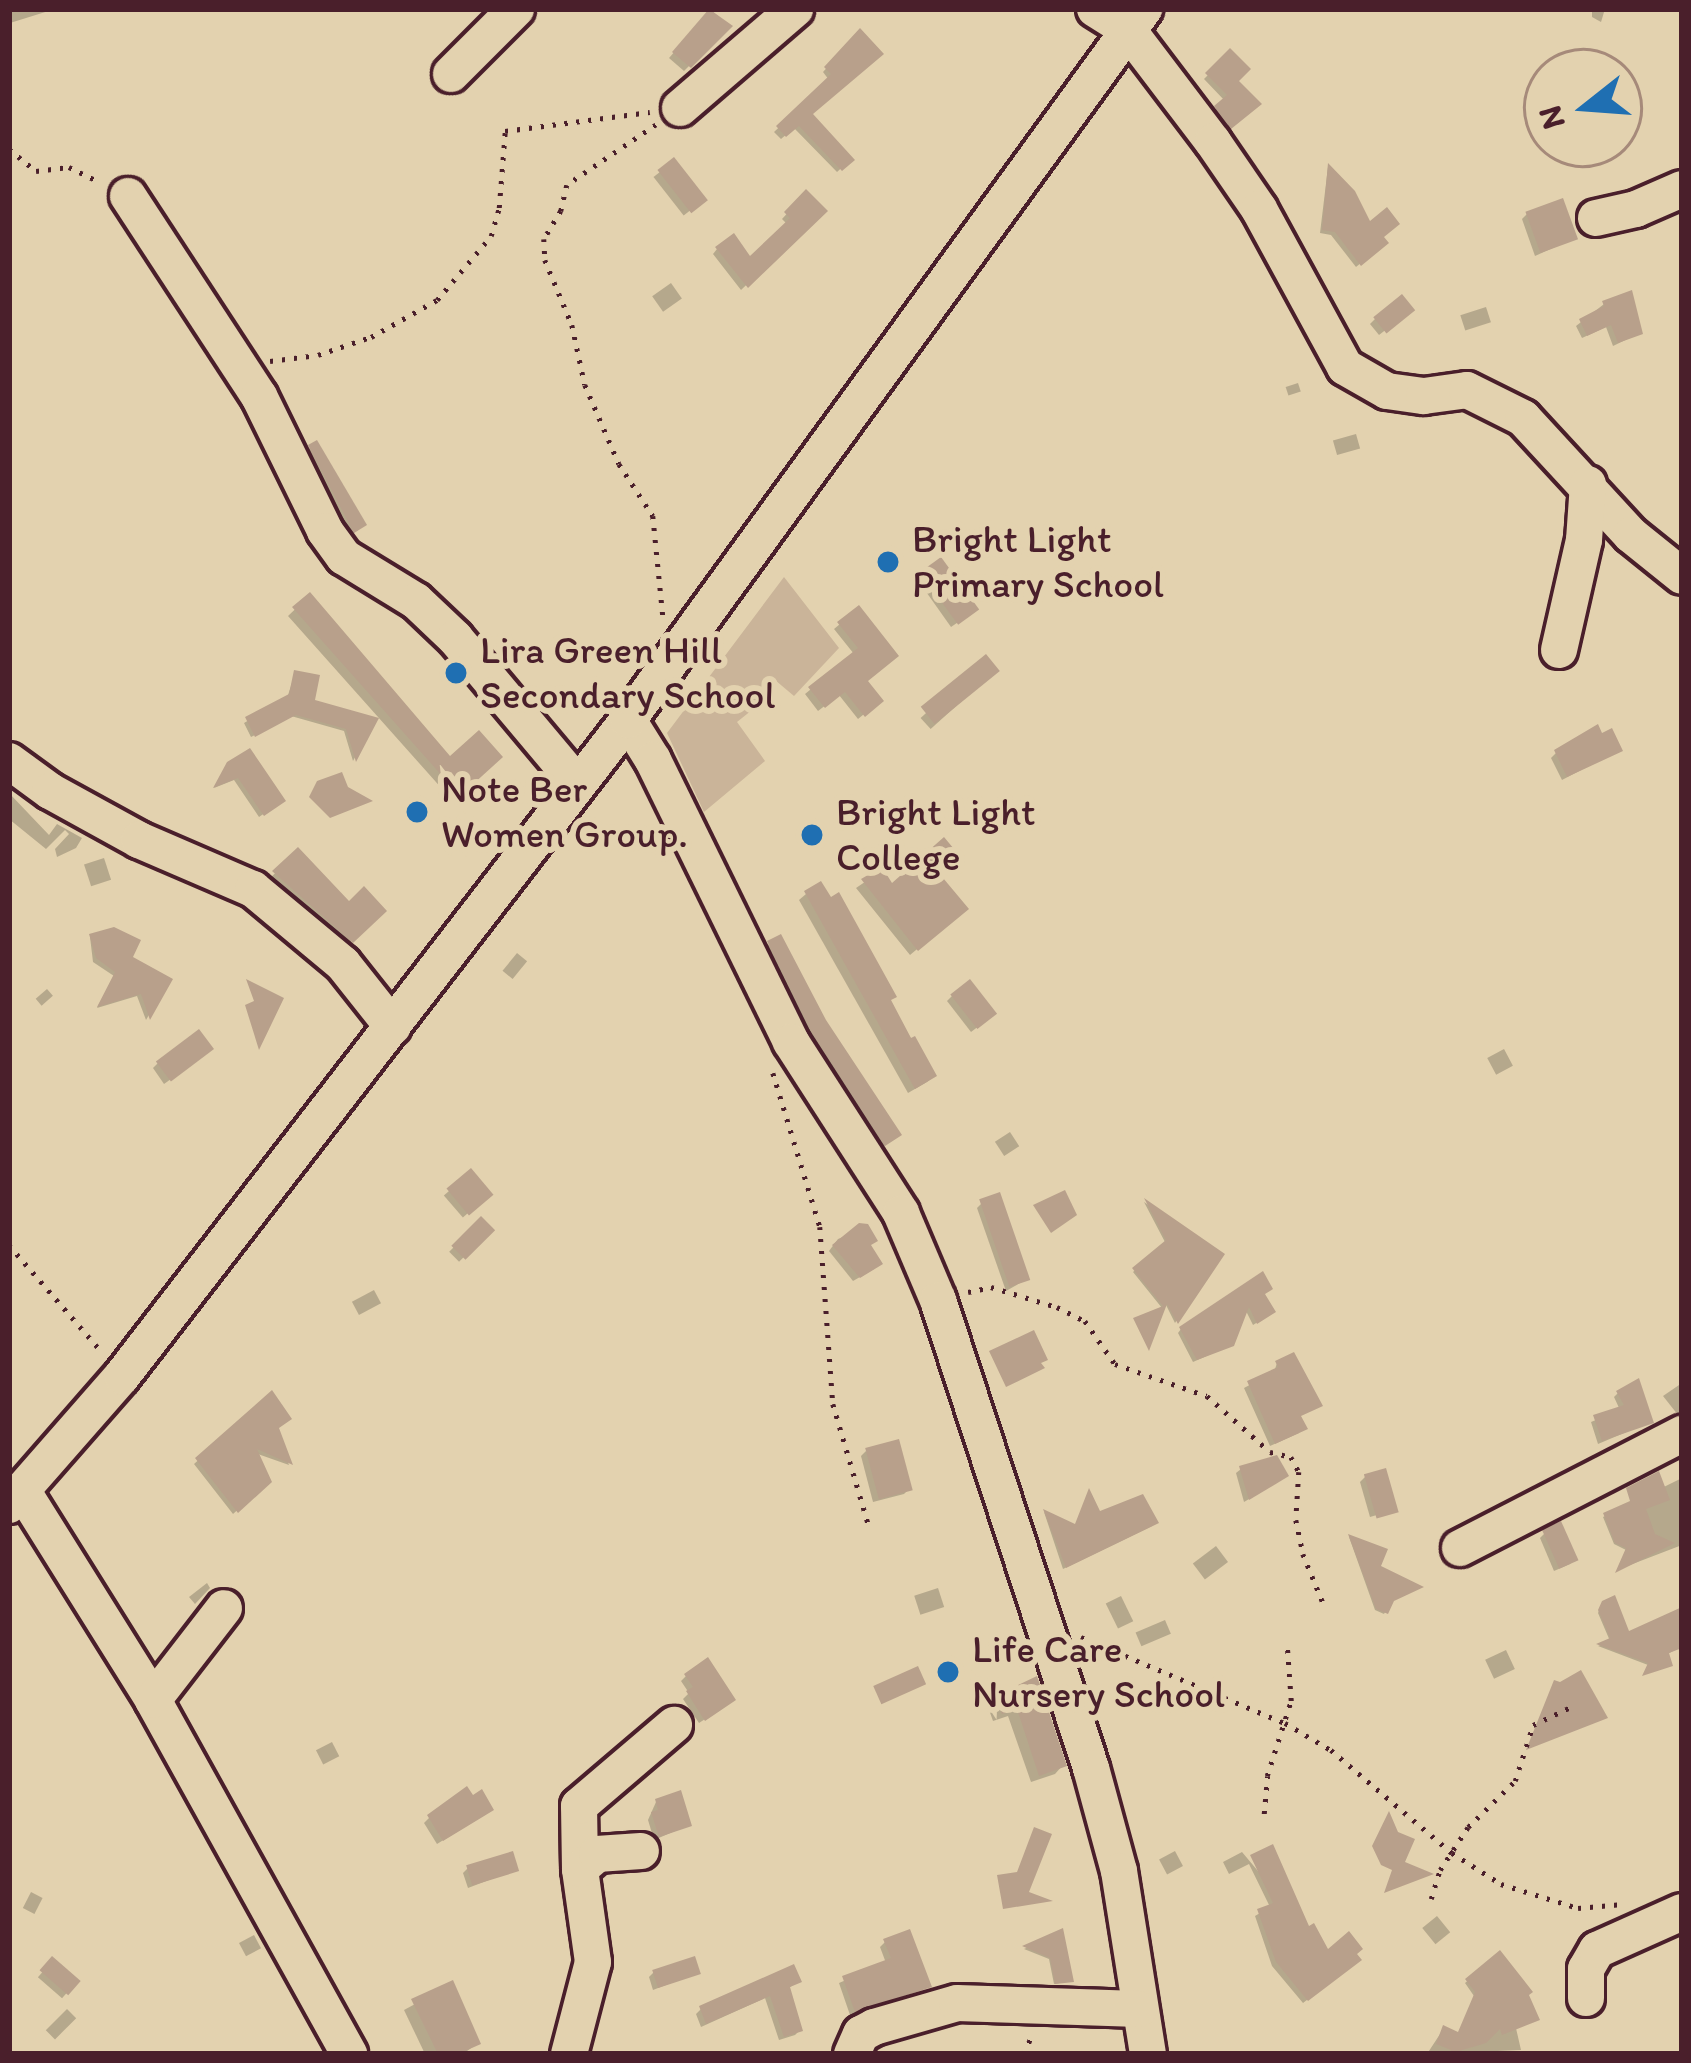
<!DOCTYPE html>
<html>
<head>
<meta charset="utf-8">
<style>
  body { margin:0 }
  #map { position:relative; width:1691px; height:2063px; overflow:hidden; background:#e3d2af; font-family:Itim,sans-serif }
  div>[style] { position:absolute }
  .green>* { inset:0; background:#cab499 }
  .shadow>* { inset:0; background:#0003; transform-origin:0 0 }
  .building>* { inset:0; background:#b8a08b; transform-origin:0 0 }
  .path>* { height:4.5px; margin-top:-2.25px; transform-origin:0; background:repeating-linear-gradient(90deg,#4a1f2b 0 3px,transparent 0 12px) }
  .roads { filter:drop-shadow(3px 0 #4a1f2b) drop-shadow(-3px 0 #4a1f2b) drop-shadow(0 3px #4a1f2b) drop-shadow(0 -3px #4a1f2b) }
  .minor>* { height:36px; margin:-18px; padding:0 18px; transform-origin:18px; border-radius:18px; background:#e3d2af }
  .dots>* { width:33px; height:33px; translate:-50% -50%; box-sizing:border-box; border:6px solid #e3d2af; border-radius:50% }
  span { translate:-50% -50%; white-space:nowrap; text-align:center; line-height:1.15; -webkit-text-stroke:12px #e3d2af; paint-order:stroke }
  .poi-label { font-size:39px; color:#4a1f2b }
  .left { translate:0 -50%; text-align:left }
  .frame { position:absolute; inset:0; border:12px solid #4a1f2b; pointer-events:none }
  .north { position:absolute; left:1523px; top:48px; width:120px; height:120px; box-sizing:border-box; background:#e3d2af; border:3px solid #a68a7a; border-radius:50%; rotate:253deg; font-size:33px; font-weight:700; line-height:48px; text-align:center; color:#4a1f2b }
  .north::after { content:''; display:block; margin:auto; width:42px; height:54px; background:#1f6fb2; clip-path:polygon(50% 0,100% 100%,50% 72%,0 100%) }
</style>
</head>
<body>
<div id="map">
  <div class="green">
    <div style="clip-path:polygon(784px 577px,839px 648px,794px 696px,775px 680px,762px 702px,737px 722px,765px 761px,704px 812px,667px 733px)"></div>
  </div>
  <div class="shadow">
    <div style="clip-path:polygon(9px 9px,55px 9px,10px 23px)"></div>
    <div style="clip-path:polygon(1592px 9px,1605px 9px,1601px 22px,1592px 17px)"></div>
    <div style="clip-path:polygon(711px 10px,729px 26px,684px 71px,669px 58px)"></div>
    <div style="clip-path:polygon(859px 32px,810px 114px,850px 160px,837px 172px,794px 128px,781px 139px,774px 132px,829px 80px,823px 72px)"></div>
    <div style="clip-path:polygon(1230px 53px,1235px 81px,1258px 104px,1226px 130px,1212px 112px,1225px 101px,1204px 79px)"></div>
    <div style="left:674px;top:161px;width:49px;height:26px;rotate:52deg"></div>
    <div style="clip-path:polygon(1328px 167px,1385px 243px,1356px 267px,1331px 235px,1320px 233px)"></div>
    <div style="clip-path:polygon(806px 193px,824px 211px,741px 290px,713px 254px,717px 249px,750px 261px,788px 225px,782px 219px)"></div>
    <div style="clip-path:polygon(1527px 214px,1575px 238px,1535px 256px,1522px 219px)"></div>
    <div style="left:671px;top:283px;width:19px;height:23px;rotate:55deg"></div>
    <div style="clip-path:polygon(1604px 304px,1640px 333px,1613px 346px,1606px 327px,1582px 338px,1576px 326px)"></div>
    <div style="left:1486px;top:307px;width:16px;height:27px;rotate:72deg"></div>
    <div style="clip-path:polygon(1406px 314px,1379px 335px,1370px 324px,1375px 319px)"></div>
    <div style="left:1298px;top:383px;width:9px;height:13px;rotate:72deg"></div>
    <div style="left:1356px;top:434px;width:15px;height:24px;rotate:74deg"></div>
    <div style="clip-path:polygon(310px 448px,358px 530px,349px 536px,305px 453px)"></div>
    <div style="clip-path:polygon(922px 574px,970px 614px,951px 627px,917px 579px)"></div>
    <div style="clip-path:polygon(309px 596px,450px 760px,499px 757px,452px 800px,288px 616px)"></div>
    <div style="clip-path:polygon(858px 609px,864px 682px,880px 701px,858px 719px,839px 695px,818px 711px,805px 694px,854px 654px,834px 629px)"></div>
    <div style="left:986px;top:659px;width:15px;height:88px;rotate:48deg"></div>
    <div style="clip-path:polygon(295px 674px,312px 703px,375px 720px,353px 761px,344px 731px,291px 716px,251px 737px,244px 723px,287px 698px)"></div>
    <div style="clip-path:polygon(1619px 750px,1562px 780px,1551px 758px,1556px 753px)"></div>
    <div style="clip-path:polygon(229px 764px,278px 804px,259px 817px,234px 780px,214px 788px)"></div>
    <div style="clip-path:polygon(9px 793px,49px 835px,57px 824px,82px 838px,76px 848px,57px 857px,55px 849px,69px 834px,65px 830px,46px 849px,9px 819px)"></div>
    <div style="clip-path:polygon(298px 851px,348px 905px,383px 911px,343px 949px,266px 882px)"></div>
    <div style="left:104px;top:858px;width:23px;height:21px;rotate:72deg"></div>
    <div style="clip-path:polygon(881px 871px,891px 888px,935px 872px,958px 915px,910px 955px,856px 888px)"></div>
    <div style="clip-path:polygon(806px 894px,888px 1001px,934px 1076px,927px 1082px,908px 1093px,799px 900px)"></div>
    <div style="clip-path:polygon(90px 937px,169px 980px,146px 1020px,137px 996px,97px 1008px,114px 976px,93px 962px)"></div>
    <div style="clip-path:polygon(768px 944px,799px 979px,887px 1144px,876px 1152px,804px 1039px,761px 951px)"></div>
    <div style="left:517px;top:953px;width:13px;height:23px;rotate:39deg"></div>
    <div style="left:47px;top:989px;width:9px;height:15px;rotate:49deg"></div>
    <div style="clip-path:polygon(952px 996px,988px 1019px,971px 1032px,947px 1001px)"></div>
    <div style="left:1504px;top:1049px;width:19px;height:19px;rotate:62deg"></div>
    <div style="clip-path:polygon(206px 1054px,164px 1084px,153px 1068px,158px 1063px)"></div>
    <div style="left:1010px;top:1132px;width:17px;height:18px;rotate:57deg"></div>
    <div style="left:471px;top:1172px;width:29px;height:36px;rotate:49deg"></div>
    <div style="clip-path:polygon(1144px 1202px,1221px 1254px,1175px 1323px,1165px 1303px,1162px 1308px,1133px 1272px,1166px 1244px)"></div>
    <div style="clip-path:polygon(982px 1203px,1027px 1279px,1006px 1291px,977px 1208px)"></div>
    <div style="left:481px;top:1220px;width:14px;height:45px;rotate:45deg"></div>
    <div style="clip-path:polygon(867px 1228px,874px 1269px,853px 1281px,829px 1251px,838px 1239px)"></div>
    <div style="left:374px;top:1290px;width:15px;height:25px;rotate:62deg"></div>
    <div style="clip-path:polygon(1261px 1295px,1269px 1315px,1253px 1325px,1245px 1309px,1227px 1347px,1193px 1362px,1178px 1333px,1181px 1329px)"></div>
    <div style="clip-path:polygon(1277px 1363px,1299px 1417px,1299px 1433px,1270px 1446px,1244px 1388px,1274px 1372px)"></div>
    <div style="clip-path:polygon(1682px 1383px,1682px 1420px,1663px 1396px)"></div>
    <div style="clip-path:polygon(1618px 1393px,1650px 1422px,1598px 1444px,1591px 1422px,1620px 1410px,1614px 1397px)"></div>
    <div style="clip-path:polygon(272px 1394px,276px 1428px,289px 1465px,255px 1453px,268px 1482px,233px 1514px,194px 1464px)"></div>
    <div style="clip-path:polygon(866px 1451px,909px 1489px,904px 1494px,873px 1502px,861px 1456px)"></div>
    <div style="clip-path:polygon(1241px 1469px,1281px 1480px,1244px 1502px,1236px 1473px)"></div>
    <div style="clip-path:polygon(1365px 1477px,1394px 1510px,1370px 1517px,1360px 1482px)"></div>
    <div style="clip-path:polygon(1682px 1478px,1682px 1545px,1617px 1570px,1626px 1550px,1614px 1544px,1603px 1517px)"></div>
    <div style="clip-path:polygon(1044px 1512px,1074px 1527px,1152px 1526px,1063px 1569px)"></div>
    <div style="clip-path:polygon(1545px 1533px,1575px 1559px,1570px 1564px,1554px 1571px,1540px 1538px)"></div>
    <div style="clip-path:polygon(1349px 1537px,1384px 1550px,1377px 1568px,1391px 1601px,1384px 1614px,1375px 1610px)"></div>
    <div style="left:1216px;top:1546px;width:20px;height:29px;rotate:53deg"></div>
    <div style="clip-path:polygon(207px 1583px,210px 1588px,195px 1604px,189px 1597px)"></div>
    <div style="left:938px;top:1588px;width:20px;height:25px;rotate:72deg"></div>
    <div style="left:1121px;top:1596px;width:28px;height:17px;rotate:64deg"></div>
    <div style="clip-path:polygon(1601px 1606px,1628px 1635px,1682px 1617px,1682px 1646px,1648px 1665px,1598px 1646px,1610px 1641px,1598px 1613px)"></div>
    <div style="left:1165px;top:1620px;width:15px;height:32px;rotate:67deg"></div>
    <div style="left:1506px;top:1650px;width:21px;height:23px;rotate:65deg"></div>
    <div style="clip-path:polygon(686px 1676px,728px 1704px,699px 1723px,683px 1699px,689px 1693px,681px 1681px)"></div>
    <div style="clip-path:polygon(1012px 1688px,1063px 1765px,1055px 1774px,1031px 1782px,1008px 1716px,993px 1721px,988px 1707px)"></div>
    <div style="left:332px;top:1742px;width:16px;height:18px;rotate:63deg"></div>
    <div style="clip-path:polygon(656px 1802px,689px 1825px,654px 1840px,648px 1820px)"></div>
    <div style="clip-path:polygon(486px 1814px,437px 1844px,424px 1823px,429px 1818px)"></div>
    <div style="left:1175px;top:1851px;width:17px;height:18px;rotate:62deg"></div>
    <div style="clip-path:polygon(1242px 1852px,1327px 1953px,1353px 1954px,1354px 1964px,1303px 2003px,1272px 1966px,1255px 1916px,1270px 1907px,1249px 1864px,1229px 1874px,1223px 1862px)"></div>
    <div style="clip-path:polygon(468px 1868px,515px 1870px,468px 1888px,463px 1873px)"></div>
    <div style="left:31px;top:1892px;width:13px;height:18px;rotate:27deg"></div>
    <div style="left:1437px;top:1916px;width:21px;height:19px;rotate:51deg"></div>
    <div style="clip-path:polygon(1060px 1933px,1071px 1981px,1054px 1984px,1049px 1959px,1024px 1949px)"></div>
    <div style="left:254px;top:1935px;width:15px;height:17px;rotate:62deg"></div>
    <div style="clip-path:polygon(885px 1942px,928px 1986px,850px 2015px,839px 1983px,886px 1963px,880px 1947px)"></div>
    <div style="clip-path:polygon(1499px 1954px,1521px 2050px,1427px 2054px,1442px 2031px,1458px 2035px,1474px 1996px,1465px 1983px)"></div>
    <div style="left:53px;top:1960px;width:32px;height:23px;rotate:41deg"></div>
    <div style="clip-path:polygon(654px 1972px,697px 1973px,653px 1990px,649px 1977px)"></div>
    <div style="clip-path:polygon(799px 1981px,787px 1989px,800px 2030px,795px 2035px,779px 2040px,765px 1998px,701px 2027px,696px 2014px,701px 2009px)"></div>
    <div style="clip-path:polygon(452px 1984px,478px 2043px,463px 2054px,425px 2054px,404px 2010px)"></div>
    <div style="left:67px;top:2009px;width:13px;height:30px;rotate:45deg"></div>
  </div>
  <div class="building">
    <div style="clip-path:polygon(709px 9px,733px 26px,691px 68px,672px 52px)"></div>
    <div style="clip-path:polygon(860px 28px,884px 54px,813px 114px,855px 160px,842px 171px,799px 126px,786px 137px,776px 126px,831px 74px,824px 67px)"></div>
    <div style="clip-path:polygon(1230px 48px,1251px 69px,1239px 81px,1262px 104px,1231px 129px,1214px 106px,1227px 95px,1205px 73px)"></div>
    <div style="left:674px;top:157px;width:55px;height:21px;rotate:52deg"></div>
    <div style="clip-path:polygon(1328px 163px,1355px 191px,1370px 221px,1387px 207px,1400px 224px,1384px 237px,1389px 243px,1361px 266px,1335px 232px,1322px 230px)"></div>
    <div style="clip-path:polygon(806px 189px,828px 211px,748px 288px,715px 247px,734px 233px,750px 256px,790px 218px,784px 212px)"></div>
    <div style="left:1563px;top:198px;width:44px;height:40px;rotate:70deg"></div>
    <div style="clip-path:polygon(1632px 290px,1643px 334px,1618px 343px,1611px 325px,1587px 336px,1579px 319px,1604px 306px,1602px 301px)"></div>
    <div style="left:1402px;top:294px;width:21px;height:37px;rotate:51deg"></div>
    <div style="clip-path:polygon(317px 440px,367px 525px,354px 533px,308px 445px)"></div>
    <div style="left:941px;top:557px;width:65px;height:26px;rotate:54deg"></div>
    <div style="clip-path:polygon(310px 592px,450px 756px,479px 730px,503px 757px,460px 796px,292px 607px)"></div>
    <div style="clip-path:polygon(859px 605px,899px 656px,868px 681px,884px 701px,865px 717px,845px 692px,825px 708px,808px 687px,858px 648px,837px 622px)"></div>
    <div style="left:986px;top:654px;width:22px;height:84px;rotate:51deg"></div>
    <div style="clip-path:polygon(294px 670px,320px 675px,315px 700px,379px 718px,356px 762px,346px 729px,296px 715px,255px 737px,245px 717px,289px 694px)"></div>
    <div style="clip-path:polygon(1598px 724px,1602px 733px,1612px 728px,1623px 751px,1567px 777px,1554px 750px)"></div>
    <div style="clip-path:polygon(250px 748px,286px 801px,264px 816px,238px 778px,213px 788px,227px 762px)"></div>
    <div style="clip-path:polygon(342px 772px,348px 787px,373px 801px,330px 818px,309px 797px,317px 781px)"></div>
    <div style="clip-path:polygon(944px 837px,959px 855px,938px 872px,969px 909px,918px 951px,861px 879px,882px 867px,892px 883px)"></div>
    <div style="clip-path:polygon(298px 847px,349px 901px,364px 886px,387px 911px,353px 943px,272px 871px)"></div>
    <div style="clip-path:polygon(821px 881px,831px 897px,839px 892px,897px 997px,891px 1000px,911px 1038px,915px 1036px,937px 1076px,915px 1089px,804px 891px)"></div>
    <div style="clip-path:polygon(114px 927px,141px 940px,133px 957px,173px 979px,150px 1020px,141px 994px,97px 1007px,115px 972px,96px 958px,89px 934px)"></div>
    <div style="clip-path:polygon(781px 934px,826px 1020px,902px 1135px,885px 1146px,811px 1031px,767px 941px)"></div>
    <div style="clip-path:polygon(246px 979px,284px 998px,259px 1050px,245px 1005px,254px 1001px)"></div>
    <div style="left:970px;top:979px;width:44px;height:25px;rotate:52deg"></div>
    <div style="left:199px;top:1029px;width:25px;height:54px;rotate:53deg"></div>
    <div style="left:471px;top:1168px;width:35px;height:32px;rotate:50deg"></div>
    <div style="clip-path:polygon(1065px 1190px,1077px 1215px,1051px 1233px,1033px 1205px)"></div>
    <div style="left:1000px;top:1192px;width:93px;height:22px;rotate:71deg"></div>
    <div style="clip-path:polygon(1144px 1198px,1225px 1254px,1178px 1324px,1167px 1304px,1149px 1351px,1133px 1318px,1163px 1306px,1132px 1268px,1166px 1240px)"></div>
    <div style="left:481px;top:1216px;width:20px;height:42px;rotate:45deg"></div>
    <div style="clip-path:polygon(859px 1223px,868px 1224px,878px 1241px,871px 1245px,883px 1264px,860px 1278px,832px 1245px)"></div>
    <div style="clip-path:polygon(1263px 1271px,1273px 1289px,1265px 1294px,1276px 1312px,1257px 1324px,1249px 1307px,1234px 1346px,1197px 1360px,1179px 1327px)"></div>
    <div style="clip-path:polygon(1034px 1330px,1048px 1360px,1041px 1363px,1045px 1368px,1006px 1387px,989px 1351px)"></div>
    <div style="clip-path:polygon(1294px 1352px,1323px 1406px,1301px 1416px,1308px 1429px,1275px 1444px,1247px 1381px,1278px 1367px,1275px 1361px)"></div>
    <div style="clip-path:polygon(1639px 1378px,1654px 1423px,1602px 1441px,1593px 1415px,1624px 1405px,1616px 1391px)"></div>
    <div style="clip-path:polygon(272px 1390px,292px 1419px,279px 1428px,293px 1465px,257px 1449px,272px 1482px,238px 1513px,195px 1458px)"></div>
    <div style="left:899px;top:1439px;width:53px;height:35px;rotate:75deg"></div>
    <div style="clip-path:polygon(1277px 1455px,1289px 1476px,1249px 1500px,1239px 1466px)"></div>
    <div style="left:1386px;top:1468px;width:46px;height:23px;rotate:74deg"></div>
    <div style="clip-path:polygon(1659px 1471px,1670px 1500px,1646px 1509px,1655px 1534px,1675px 1543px,1615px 1573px,1626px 1548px,1615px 1543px,1603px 1513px,1630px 1501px,1626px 1488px)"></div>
    <div style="clip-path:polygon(1089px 1488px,1100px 1511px,1143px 1494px,1159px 1523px,1066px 1568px,1043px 1509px,1075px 1524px)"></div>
    <div style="left:1561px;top:1521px;width:43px;height:21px;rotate:66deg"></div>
    <div style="clip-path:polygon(1348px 1534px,1388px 1549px,1381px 1566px,1424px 1587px,1394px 1601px,1388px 1614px,1376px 1609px)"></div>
    <div style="clip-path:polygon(1615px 1595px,1629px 1631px,1682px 1607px,1682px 1648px,1669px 1653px,1673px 1666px,1642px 1676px,1648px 1663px,1596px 1644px,1610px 1638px,1598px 1610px,1602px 1601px)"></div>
    <div style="clip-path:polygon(708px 1657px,736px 1700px,705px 1721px,686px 1691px,693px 1687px,684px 1674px)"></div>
    <div style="left:918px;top:1666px;width:20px;height:49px;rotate:66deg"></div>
    <div style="clip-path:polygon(1581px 1670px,1608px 1718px,1526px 1750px,1554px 1680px,1560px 1682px)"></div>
    <div style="clip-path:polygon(1037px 1676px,1067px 1766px,1039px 1776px,1017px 1709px,1002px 1714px,995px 1696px)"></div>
    <div style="clip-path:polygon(467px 1786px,473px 1795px,482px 1789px,494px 1810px,443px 1841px,427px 1815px)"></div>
    <div style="clip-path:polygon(681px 1790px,692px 1826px,659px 1837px,651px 1812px,658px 1810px,655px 1799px)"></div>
    <div style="clip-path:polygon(1389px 1811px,1398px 1832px,1415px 1839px,1405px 1862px,1434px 1874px,1384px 1893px,1392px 1870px,1381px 1865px,1372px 1846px)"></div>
    <div style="clip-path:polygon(1034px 1827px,1052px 1834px,1029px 1892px,1053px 1901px,1003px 1909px,997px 1875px,1017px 1872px)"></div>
    <div style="clip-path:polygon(1273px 1844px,1309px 1926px,1314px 1923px,1328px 1949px,1349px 1931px,1363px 1949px,1357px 1954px,1362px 1960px,1308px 2001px,1276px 1962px,1257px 1909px,1273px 1903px,1250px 1855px)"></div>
    <div style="left:513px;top:1851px;width:21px;height:49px;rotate:73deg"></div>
    <div style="clip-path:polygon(1063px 1928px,1074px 1982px,1055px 1984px,1050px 1958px,1022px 1946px)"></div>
    <div style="clip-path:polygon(910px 1929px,932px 1987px,855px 2012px,842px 1976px,891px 1958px,883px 1939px)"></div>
    <div style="clip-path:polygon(1500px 1950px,1533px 1992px,1529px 1995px,1540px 2020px,1502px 2035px,1500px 2029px,1486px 2043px,1449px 2054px,1451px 2050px,1436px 2044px,1443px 2025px,1458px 2032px,1475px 1992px,1465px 1979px)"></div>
    <div style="left:52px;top:1956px;width:38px;height:19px;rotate:41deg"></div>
    <div style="left:695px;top:1956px;width:19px;height:45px;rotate:72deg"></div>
    <div style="clip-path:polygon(794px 1964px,802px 1982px,790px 1987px,803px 2031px,784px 2037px,770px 1996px,706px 2024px,699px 2006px)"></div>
    <div style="clip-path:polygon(453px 1980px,481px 2044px,458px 2054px,438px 2054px,411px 1999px)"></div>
  </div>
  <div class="path">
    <div style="left:656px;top:125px;width:107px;rotate:146deg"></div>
    <div style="left:567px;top:185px;width:27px;rotate:103deg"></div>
    <div style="left:561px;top:211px;width:33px;rotate:121deg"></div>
    <div style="left:544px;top:239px;width:21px;rotate:87deg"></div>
    <div style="left:545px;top:260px;width:70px;rotate:67.4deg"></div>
    <div style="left:572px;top:325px;width:61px;rotate:77.8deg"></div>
    <div style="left:585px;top:385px;width:86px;rotate:66.7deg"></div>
    <div style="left:619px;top:464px;width:62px;rotate:56.8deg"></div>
    <div style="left:653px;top:516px;width:101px;rotate:84.3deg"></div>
    <div style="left:9px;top:149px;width:35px;rotate:39deg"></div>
    <div style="left:36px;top:171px;width:33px;rotate:-7deg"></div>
    <div style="left:69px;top:167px;width:34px;rotate:26deg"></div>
    <div style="left:270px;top:361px;width:48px;rotate:-7.1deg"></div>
    <div style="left:318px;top:355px;width:56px;rotate:-18.8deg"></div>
    <div style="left:371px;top:337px;width:76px;rotate:-29.3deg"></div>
    <div style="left:437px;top:300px;width:84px;rotate:-49.8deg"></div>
    <div style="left:491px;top:236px;width:29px;rotate:-74deg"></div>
    <div style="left:499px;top:208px;width:77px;rotate:-85.5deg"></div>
    <div style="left:505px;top:131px;width:146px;rotate:-7.5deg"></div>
    <div style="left:773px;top:1073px;width:161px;rotate:73deg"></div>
    <div style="left:820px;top:1227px;width:177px;rotate:85.8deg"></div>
    <div style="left:833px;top:1404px;width:127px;rotate:73.6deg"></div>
    <div style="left:9px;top:1245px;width:143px;rotate:49deg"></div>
    <div style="left:968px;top:1292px;width:24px;rotate:-12deg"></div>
    <div style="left:991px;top:1287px;width:69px;rotate:16.9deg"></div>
    <div style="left:1057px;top:1307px;width:31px;rotate:27deg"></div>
    <div style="left:1085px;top:1321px;width:52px;rotate:55.1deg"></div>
    <div style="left:1115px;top:1364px;width:97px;rotate:19.2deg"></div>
    <div style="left:1207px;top:1396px;width:84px;rotate:41.6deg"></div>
    <div style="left:1270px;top:1452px;width:22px;rotate:13deg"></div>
    <div style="left:1291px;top:1457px;width:17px;rotate:62deg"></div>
    <div style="left:1299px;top:1472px;width:48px;rotate:93.6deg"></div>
    <div style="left:1296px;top:1520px;width:35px;rotate:78deg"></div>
    <div style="left:1303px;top:1554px;width:55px;rotate:67.6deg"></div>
    <div style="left:1081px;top:1637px;width:221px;rotate:22.9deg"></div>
    <div style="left:1285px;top:1723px;width:53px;rotate:30.4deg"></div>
    <div style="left:1331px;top:1750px;width:159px;rotate:40.4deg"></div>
    <div style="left:1452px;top:1853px;width:58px;rotate:32.3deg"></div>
    <div style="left:1501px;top:1884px;width:81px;rotate:17.3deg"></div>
    <div style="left:1578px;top:1908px;width:45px;rotate:-5.1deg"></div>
    <div style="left:1264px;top:1814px;width:38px;rotate:-85deg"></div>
    <div style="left:1267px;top:1776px;width:79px;rotate:-72.3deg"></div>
    <div style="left:1291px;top:1701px;width:56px;rotate:-94.1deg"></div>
    <div style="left:1431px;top:1899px;width:30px;rotate:-73deg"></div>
    <div style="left:1440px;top:1870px;width:51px;rotate:-56.9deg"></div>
    <div style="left:1468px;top:1827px;width:66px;rotate:-44.4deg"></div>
    <div style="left:1515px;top:1781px;width:59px;rotate:-72.2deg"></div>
    <div style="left:1533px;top:1725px;width:47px;rotate:-25.5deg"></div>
    <div style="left:1024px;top:2054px;width:18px;rotate:-68deg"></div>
  </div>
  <div class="roads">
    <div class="minor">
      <div style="left:1095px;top:9px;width:39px;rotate:32deg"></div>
      <div style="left:1128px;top:30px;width:141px;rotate:52.8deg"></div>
      <div style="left:1213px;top:142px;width:81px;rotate:55.5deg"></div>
      <div style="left:1259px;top:209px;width:180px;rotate:61.4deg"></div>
      <div style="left:1345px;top:367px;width:48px;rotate:29.7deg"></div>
      <div style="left:1387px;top:391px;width:37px;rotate:8deg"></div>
      <div style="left:1424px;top:396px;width:43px;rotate:-7.9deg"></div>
      <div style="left:1467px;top:390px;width:63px;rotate:26.6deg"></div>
      <div style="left:1523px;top:418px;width:159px;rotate:47.3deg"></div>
      <div style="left:1631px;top:535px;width:65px;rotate:38.8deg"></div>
      <div style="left:451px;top:74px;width:92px;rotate:-45deg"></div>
      <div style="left:680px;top:108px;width:152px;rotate:-40.7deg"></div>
      <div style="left:128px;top:196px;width:239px;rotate:56.8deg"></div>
      <div style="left:259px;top:396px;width:150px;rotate:63.9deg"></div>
      <div style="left:325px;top:531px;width:32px;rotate:54deg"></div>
      <div style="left:344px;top:557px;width:84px;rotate:31.4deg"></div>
      <div style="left:416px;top:601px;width:54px;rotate:43.5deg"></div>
      <div style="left:455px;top:638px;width:188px;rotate:50deg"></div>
      <div style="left:1596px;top:218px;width:41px;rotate:-12.7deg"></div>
      <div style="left:1636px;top:209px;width:50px;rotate:-23.5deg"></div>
      <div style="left:1559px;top:650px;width:113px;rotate:-77.2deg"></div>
      <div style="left:1584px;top:540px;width:56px;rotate:-85.9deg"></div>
      <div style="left:628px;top:720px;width:47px;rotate:58deg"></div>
      <div style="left:653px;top:760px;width:314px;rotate:63.9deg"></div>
      <div style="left:791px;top:1042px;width:203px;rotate:57.2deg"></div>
      <div style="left:901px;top:1213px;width:95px;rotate:67deg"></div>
      <div style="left:938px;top:1300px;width:492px;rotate:71.9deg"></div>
      <div style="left:1091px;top:1768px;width:107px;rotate:74.8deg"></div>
      <div style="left:1119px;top:1871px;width:185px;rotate:81deg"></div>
      <div style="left:9px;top:761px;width:51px;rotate:36.2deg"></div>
      <div style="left:50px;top:791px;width:102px;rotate:28.8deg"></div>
      <div style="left:139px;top:840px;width:124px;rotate:23.3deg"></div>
      <div style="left:253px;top:889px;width:117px;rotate:39.8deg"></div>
      <div style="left:343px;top:964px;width:80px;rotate:51.6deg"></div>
      <div style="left:22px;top:1490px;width:248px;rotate:58deg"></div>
      <div style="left:153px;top:1700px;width:405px;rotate:61deg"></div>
      <div style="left:9px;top:1505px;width:171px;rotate:-48.8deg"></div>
      <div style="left:122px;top:1376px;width:828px;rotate:-52.36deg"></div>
      <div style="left:628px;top:720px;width:879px;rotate:-54.03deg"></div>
      <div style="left:1460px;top:1548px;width:250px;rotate:-27.2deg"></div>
      <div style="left:153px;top:1700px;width:116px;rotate:-52.3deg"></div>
      <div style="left:580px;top:1869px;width:63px;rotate:-90.9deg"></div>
      <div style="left:579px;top:1806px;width:125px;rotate:-40.5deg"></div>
      <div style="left:1586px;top:1998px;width:29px;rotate:-90deg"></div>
      <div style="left:1586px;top:1969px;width:22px;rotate:-60deg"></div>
      <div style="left:1597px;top:1950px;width:93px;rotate:-24.1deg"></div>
      <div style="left:569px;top:2054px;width:95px;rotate:-75.4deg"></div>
      <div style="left:593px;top:1962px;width:94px;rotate:-98deg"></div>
      <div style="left:580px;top:1869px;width:23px;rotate:-41deg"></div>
      <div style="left:597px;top:1854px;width:44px;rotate:-3.9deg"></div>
      <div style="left:852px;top:2054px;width:22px;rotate:-66deg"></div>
      <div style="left:861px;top:2034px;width:15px;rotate:-28deg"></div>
      <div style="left:874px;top:2027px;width:86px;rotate:-16.1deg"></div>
      <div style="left:957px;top:2003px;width:182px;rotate:1.9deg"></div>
    </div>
  </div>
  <div class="dots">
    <div style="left:888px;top:562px;background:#1f6fb2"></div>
    <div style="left:456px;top:673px;background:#1f6fb2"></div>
    <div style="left:417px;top:812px;background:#1f6fb2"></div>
    <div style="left:812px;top:835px;background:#1f6fb2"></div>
    <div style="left:948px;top:1672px;background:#1f6fb2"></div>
  </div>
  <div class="poi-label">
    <span class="left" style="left:912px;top:562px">Bright Light<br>Primary School</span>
    <span class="left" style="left:480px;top:673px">Lira Green Hill<br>Secondary School</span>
    <span class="left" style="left:441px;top:812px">Note Ber<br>Women Group.</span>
    <span class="left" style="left:836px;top:835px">Bright Light<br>College</span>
    <span class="left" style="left:972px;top:1672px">Life Care<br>Nursery School</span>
  </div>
  <div class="frame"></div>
  <div class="north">N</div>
</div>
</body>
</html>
